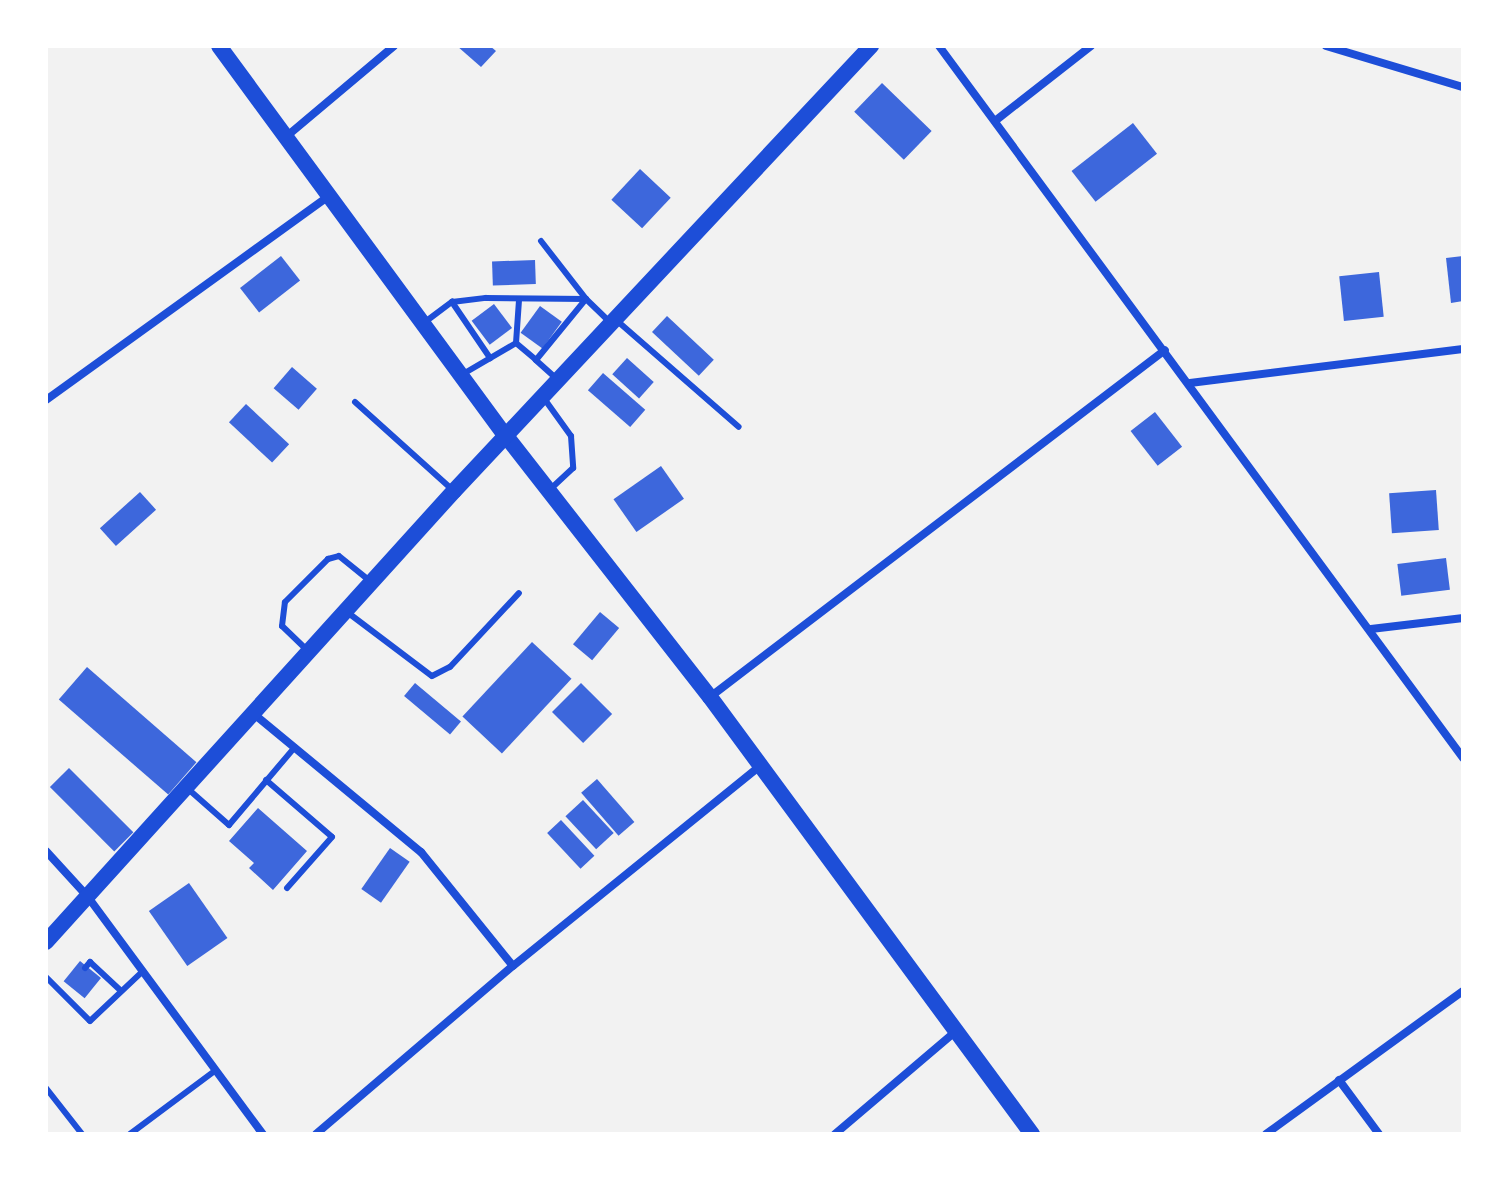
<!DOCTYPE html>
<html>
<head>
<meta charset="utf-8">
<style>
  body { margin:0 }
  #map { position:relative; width:1509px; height:1180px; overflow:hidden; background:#f2f2f2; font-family:Inter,sans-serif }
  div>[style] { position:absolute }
  .building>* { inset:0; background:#3d67dc; transform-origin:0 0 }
  .service>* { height:6px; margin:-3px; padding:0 3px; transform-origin:3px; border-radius:3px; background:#1d4ed8 }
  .minor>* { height:8px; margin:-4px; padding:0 4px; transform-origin:4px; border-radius:4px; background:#1d4ed8 }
  .secondary>* { height:16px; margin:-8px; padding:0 8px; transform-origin:8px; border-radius:8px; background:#1d4ed8 }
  span { translate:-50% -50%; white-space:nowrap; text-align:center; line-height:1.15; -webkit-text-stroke:8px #fff; paint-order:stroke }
  .frame { position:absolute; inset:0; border:48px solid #fff; pointer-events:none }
</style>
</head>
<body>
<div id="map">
  <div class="building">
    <div style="clip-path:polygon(457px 46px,490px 46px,496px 51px,481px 67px)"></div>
    <div style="left:882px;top:83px;width:69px;height:40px;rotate:44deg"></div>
    <div style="left:1133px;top:123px;width:39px;height:78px;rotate:52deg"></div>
    <div style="left:640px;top:169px;width:42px;height:42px;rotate:43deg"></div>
    <div style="left:281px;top:256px;width:31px;height:52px;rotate:52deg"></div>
    <div style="clip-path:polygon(1463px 256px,1463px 301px,1451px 303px,1446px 258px)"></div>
    <div style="left:535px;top:260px;width:24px;height:43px;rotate:88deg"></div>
    <div style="left:1379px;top:272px;width:45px;height:40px;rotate:84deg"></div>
    <div style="left:494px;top:304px;width:30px;height:28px;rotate:53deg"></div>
    <div style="left:540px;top:306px;width:27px;height:33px;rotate:36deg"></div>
    <div style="left:667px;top:316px;width:64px;height:22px;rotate:43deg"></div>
    <div style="left:627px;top:358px;width:36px;height:22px;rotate:42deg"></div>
    <div style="left:292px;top:367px;width:33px;height:28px;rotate:41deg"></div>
    <div style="left:603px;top:373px;width:56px;height:23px;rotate:41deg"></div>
    <div style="left:246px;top:404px;width:59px;height:25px;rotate:43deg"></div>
    <div style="left:1155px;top:412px;width:44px;height:31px;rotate:52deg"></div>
    <div style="left:661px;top:466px;width:40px;height:58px;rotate:55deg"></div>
    <div style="left:1436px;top:490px;width:40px;height:47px;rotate:86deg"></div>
    <div style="left:140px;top:492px;width:24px;height:54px;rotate:48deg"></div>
    <div style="left:1446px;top:558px;width:32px;height:49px;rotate:83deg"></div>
    <div style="left:600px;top:612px;width:25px;height:42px;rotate:40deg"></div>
    <div style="left:532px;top:642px;width:54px;height:102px;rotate:43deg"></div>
    <div style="left:87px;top:667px;width:145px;height:43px;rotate:41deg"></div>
    <div style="left:415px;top:683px;width:60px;height:17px;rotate:40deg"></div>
    <div style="left:581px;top:683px;width:44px;height:41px;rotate:45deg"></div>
    <div style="left:69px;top:768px;width:91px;height:27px;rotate:45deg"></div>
    <div style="left:597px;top:779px;width:57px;height:21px;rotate:49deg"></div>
    <div style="left:583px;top:800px;width:45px;height:24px;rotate:47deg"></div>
    <div style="clip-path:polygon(258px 808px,307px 851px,273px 890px,249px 868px,254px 863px,229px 841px)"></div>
    <div style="left:561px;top:820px;width:49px;height:19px;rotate:47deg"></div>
    <div style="left:390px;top:848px;width:24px;height:50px;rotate:35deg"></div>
    <div style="left:189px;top:883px;width:67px;height:49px;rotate:55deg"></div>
    <div style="left:80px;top:961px;width:27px;height:26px;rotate:39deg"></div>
  </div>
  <div class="service">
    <div style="left:541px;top:241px;width:73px;rotate:52.2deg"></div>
    <div style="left:452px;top:302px;width:34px;rotate:-7deg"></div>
    <div style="left:486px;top:298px;width:100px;rotate:0.6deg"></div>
    <div style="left:615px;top:319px;width:164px;rotate:41.1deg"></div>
    <div style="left:425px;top:322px;width:34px;rotate:-37deg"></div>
    <div style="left:452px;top:302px;width:68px;rotate:55.8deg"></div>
    <div style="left:516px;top:343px;width:43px;rotate:-86deg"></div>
    <div style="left:463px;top:374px;width:61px;rotate:-30.3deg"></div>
    <div style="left:516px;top:343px;width:26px;rotate:40deg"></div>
    <div style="left:558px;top:380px;width:30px;rotate:-138deg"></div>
    <div style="left:536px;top:360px;width:79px;rotate:-50.7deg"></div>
    <div style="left:586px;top:299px;width:32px;rotate:44deg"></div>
    <div style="left:543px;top:397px;width:48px;rotate:54.3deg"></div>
    <div style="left:571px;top:436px;width:32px;rotate:86deg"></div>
    <div style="left:573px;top:468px;width:33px;rotate:137deg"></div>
    <div style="left:355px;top:402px;width:133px;rotate:42deg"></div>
    <div style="left:347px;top:612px;width:106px;rotate:37deg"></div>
    <div style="left:432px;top:676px;width:20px;rotate:-27deg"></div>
    <div style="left:450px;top:667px;width:101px;rotate:-47deg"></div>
    <div style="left:308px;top:651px;width:36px;rotate:-136deg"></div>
    <div style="left:282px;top:626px;width:24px;rotate:-83deg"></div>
    <div style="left:285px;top:602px;width:61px;rotate:-45deg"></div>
    <div style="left:328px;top:559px;width:11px;rotate:-15deg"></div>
    <div style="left:339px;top:556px;width:40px;rotate:39deg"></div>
    <div style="left:266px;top:780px;width:87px;rotate:40.8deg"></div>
    <div style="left:332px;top:837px;width:68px;rotate:131.4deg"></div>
    <div style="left:187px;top:788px;width:56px;rotate:41.4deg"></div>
    <div style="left:229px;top:825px;width:102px;rotate:-49.8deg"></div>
    <div style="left:85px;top:968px;width:8px;rotate:-50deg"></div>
    <div style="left:90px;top:962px;width:40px;rotate:43deg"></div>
    <div style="left:46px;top:977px;width:62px;rotate:45deg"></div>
    <div style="left:90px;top:1021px;width:73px;rotate:-43.3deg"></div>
    <div style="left:46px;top:1088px;width:58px;rotate:52deg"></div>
    <div style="left:130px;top:1134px;width:107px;rotate:-36.7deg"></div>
  </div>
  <div class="minor">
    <div style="left:939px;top:46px;width:884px;rotate:53.65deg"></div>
    <div style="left:1326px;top:46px;width:143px;rotate:16.7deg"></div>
    <div style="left:995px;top:121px;width:122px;rotate:-38deg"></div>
    <div style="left:287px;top:136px;width:140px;rotate:-40.1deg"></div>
    <div style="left:1190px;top:383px;width:275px;rotate:-7.1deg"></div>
    <div style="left:46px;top:400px;width:350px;rotate:-35.8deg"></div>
    <div style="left:1371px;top:629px;width:93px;rotate:-6.8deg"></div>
    <div style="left:710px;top:697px;width:572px;rotate:-37.33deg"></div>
    <div style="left:254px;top:714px;width:217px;rotate:39.6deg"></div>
    <div style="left:421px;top:852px;width:146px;rotate:51.1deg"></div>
    <div style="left:46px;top:851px;width:62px;rotate:47.6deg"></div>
    <div style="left:88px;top:897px;width:295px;rotate:53.6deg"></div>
    <div style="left:1339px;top:1080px;width:67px;rotate:53.5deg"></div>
    <div style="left:316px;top:1134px;width:259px;rotate:-40.5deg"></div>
    <div style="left:513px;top:966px;width:318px;rotate:-39deg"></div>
    <div style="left:835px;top:1134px;width:159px;rotate:-40.4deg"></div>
    <div style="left:1266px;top:1134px;width:243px;rotate:-36deg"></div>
  </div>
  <div class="secondary">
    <div style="left:219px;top:46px;width:484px;rotate:53.7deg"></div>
    <div style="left:506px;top:436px;width:331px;rotate:52deg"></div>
    <div style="left:710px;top:697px;width:543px;rotate:53.62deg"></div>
    <div style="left:46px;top:942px;width:608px;rotate:-47.87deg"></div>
    <div style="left:454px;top:491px;width:610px;rotate:-46.86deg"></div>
  </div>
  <div class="frame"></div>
</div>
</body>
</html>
